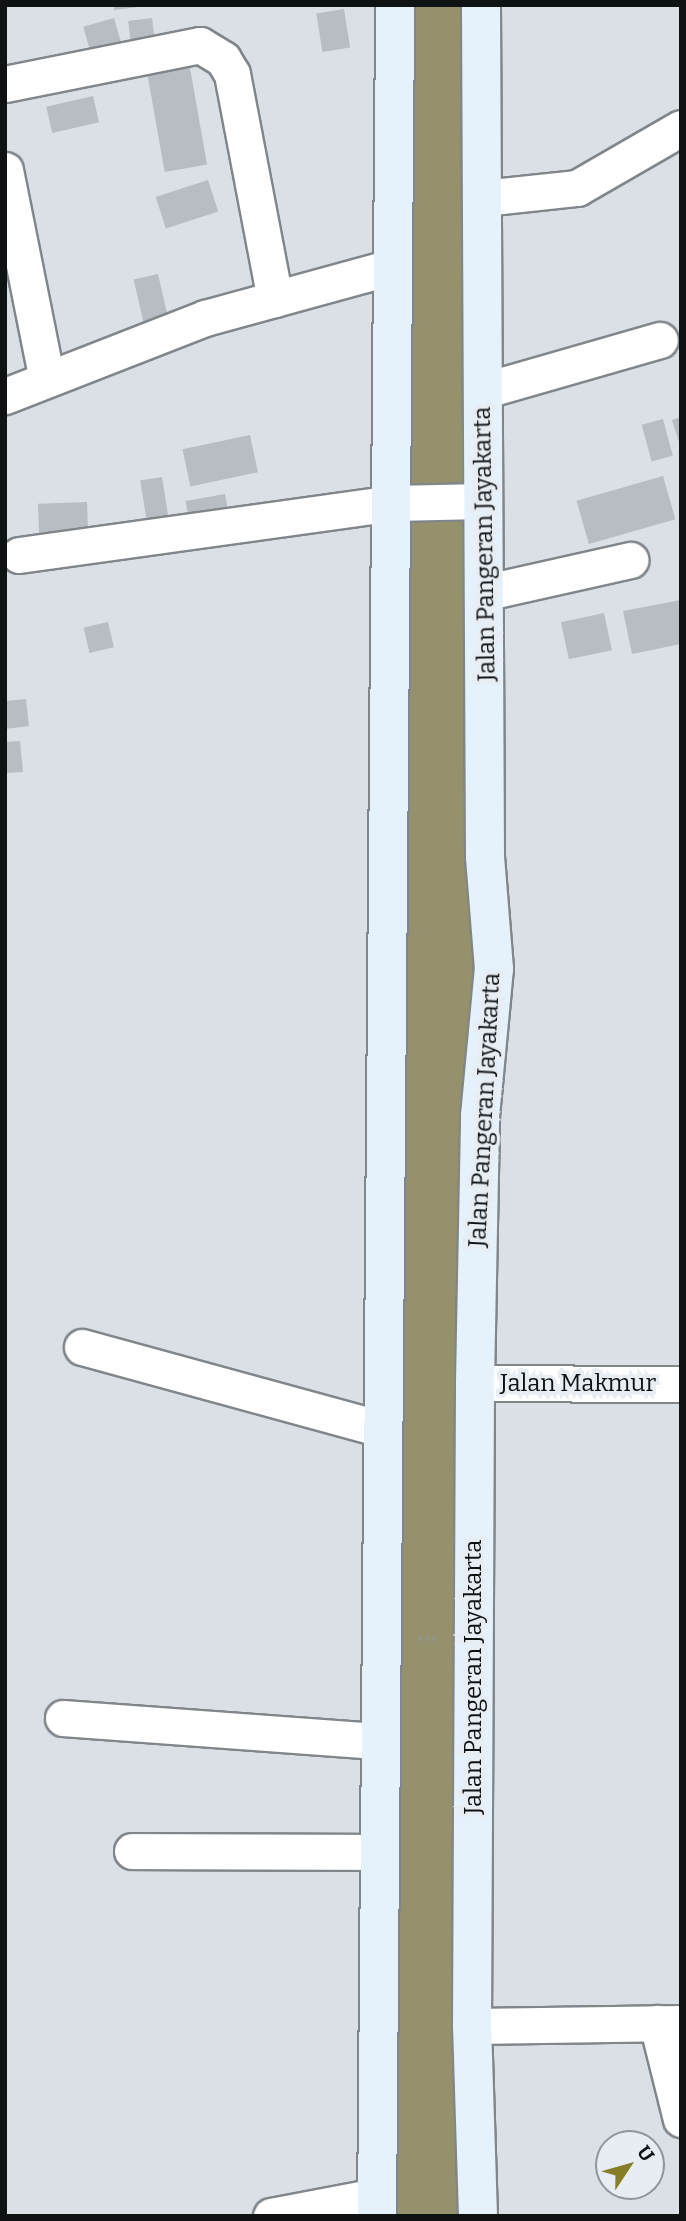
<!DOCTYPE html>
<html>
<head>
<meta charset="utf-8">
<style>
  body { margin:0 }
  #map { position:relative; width:686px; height:2221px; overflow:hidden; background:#dae0e5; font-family:Bitter,serif }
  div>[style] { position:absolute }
  .water>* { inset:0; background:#94916c }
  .building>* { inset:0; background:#b7bdc2; transform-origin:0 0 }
  .path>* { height:4.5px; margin-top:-2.25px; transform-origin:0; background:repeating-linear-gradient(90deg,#8f9497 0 2px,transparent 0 7px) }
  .roads { filter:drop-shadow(2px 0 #81868b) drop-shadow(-2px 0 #81868b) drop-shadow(0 2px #81868b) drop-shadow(0 -2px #81868b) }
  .street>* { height:35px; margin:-17.5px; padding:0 17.5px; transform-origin:17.5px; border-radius:17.5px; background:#fff }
  .secondary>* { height:38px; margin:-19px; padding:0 19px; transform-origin:19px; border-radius:19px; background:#e5f2fc }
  span { translate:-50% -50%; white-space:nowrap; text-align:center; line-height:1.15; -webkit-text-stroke:7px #e7edf3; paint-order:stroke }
  .street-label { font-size:24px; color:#0f1213 }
  .frame { position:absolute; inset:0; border:7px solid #0f1213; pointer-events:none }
  .north { position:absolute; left:595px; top:2130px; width:70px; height:70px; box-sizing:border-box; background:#e7edf3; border:2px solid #919599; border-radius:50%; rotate:54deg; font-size:19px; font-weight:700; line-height:28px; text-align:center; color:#0f1213 }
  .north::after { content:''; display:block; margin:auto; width:24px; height:32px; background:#877f27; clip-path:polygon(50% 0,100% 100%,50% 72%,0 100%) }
</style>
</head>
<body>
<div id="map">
  <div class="water">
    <div style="clip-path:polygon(395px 5px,481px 5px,478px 2216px,377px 2216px)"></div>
  </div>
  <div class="building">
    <div style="clip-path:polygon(114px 5px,137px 5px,138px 7px,114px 10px)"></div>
    <div style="left:344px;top:9px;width:39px;height:28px;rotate:81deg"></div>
    <div style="left:114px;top:18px;width:29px;height:32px;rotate:74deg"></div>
    <div style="left:152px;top:18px;width:24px;height:24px;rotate:83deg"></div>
    <div style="left:190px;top:68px;width:98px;height:43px;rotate:80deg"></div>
    <div style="left:93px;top:96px;width:27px;height:48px;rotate:77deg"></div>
    <div style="left:208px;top:180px;width:33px;height:55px;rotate:72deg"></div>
    <div style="left:158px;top:274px;width:43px;height:25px;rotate:77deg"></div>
    <div style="clip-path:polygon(681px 417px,681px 445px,680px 445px,672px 420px)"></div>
    <div style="left:663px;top:419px;width:38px;height:22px;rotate:75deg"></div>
    <div style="left:250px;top:435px;width:38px;height:69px;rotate:78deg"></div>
    <div style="left:663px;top:476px;width:45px;height:90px;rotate:74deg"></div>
    <div style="left:162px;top:477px;width:57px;height:22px;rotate:81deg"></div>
    <div style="left:225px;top:494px;width:29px;height:40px;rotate:80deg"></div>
    <div style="left:87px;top:502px;width:31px;height:49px;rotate:88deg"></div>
    <div style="clip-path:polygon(681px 600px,681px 644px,632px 654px,623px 611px)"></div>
    <div style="left:604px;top:613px;width:38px;height:44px;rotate:78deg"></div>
    <div style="left:108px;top:622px;width:26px;height:25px;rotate:77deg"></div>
    <div style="clip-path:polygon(26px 699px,29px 726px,5px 729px,5px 701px)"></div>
    <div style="clip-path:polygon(20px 741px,23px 772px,5px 773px,5px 742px)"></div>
  </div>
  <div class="path">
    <div style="left:419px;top:1639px;width:19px"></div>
  </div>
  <div class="roads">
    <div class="street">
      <div style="left:5px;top:84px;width:199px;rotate:-11.3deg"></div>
      <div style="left:200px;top:45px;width:27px;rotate:31deg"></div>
      <div style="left:223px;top:59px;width:17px;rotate:59deg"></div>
      <div style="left:232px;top:74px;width:229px;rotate:79.2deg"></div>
      <div style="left:5px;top:170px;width:210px;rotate:78.7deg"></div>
      <div style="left:483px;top:198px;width:95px;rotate:-6.1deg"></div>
      <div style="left:577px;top:188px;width:120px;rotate:-30deg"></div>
      <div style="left:482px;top:391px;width:185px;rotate:-16deg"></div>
      <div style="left:5px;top:396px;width:215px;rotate:-21.3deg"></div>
      <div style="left:205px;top:318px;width:194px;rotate:-15.3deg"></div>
      <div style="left:19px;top:555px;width:377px;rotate:-7.9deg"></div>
      <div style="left:392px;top:503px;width:91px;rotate:-1.3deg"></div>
      <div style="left:487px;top:592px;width:147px;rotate:-12.6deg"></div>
      <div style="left:82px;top:1347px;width:308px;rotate:15.3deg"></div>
      <div style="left:475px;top:1383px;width:206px;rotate:0.3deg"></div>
      <div style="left:63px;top:1718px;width:314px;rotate:4.2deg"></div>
      <div style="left:132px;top:1851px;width:243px;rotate:0.2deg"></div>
      <div style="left:657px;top:2023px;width:99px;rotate:76deg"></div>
      <div style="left:472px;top:2026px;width:209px;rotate:-0.8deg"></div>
      <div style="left:271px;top:2216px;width:107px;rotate:-10.8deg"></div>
    </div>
    <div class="secondary">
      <div style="left:377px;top:2216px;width:2211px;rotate:-89.53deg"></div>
      <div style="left:478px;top:2216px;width:190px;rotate:-91.8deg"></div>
      <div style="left:472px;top:2026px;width:643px;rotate:-89.73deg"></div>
      <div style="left:475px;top:1383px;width:267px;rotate:-88.9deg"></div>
      <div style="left:480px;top:1116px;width:148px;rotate:-84.6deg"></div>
      <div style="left:494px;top:969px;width:113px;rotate:-94.6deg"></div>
      <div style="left:485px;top:856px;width:851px;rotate:-90.27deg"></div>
    </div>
  </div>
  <div class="street-label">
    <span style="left:485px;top:544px;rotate:-91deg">Jalan Pangeran Jayakarta</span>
    <span style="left:485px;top:1110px;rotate:-87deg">Jalan Pangeran Jayakarta</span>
    <span style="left:578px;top:1384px">Jalan Makmur</span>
    <span style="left:474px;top:1677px;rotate:-90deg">Jalan Pangeran Jayakarta</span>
  </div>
  <div class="frame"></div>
  <div class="north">U</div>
</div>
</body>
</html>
